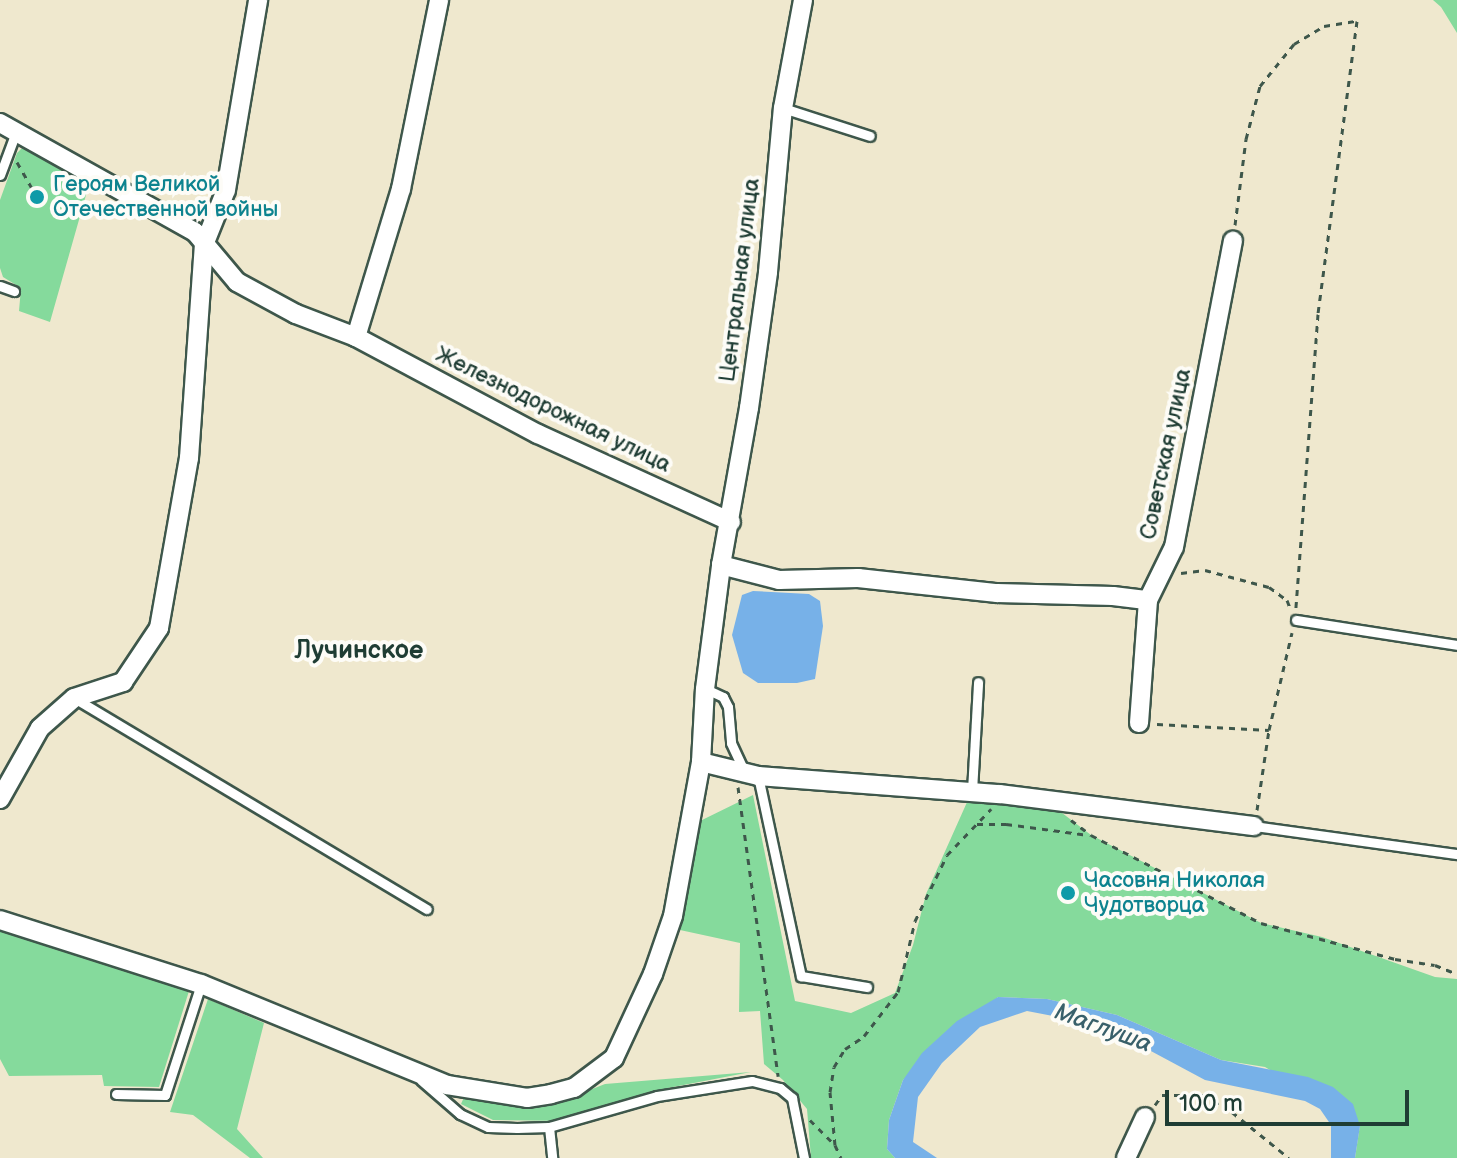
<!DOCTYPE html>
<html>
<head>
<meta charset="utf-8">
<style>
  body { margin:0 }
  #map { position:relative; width:1457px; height:1158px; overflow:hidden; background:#efe8ce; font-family:"Balsamiq Sans",sans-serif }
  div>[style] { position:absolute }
  .green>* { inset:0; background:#85da9c }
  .water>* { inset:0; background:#77b1e8 }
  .path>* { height:3px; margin-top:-1.5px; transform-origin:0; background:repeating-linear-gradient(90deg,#3e574b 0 6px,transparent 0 12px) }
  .roads { filter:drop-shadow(2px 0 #3e574b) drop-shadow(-2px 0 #3e574b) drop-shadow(0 2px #3e574b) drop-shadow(0 -2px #3e574b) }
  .service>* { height:9px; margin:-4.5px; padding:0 4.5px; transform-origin:4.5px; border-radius:4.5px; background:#fff }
  .minor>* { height:18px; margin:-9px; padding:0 9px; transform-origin:9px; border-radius:9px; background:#fff }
  .dots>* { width:22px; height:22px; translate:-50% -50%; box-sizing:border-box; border:4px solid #fdfcf7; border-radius:50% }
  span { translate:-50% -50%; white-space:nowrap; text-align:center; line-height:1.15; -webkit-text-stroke:8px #fdfcf7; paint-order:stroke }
  .culture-label { font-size:22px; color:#0d838f }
  .left { translate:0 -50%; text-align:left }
  .street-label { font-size:22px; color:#1f3d34 }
  .water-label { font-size:24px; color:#39606a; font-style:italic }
  .quarter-label { font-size:26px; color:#1f3d34; font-weight:700 }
  .scale { position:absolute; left:1165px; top:1090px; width:244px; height:36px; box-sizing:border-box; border:4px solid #1f3d34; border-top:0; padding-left:10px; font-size:24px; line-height:28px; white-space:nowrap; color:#1f3d34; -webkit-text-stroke:6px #fdfcf7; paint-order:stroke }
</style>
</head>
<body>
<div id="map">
  <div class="green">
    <div style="clip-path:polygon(1433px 0,1457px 0,1457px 33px,1441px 7px)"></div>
    <div style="clip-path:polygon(24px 146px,90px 181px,50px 322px,19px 311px,21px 288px,3px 277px,0 268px,0 200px,17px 153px)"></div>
    <div style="clip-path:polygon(972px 791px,1045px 800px,1091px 835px,1261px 923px,1322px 937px,1435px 977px,1457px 979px,1457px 1158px,1355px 1158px,1360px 1125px,1265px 1067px,1221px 1060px,1117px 1015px,1047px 999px,998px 997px,903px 1080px,889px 1120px,887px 1149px,895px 1158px,811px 1158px,807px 1109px,783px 1080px,764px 1064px,760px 1011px,739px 1012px,740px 943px,680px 930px,700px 821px,753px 795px,795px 1001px,851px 1013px,895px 993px,913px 945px,926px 894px)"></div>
    <div style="clip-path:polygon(0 931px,189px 991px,159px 1087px,104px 1086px,102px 1075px,9px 1076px,0 1059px)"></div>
    <div style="clip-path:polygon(208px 999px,264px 1023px,237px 1129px,263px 1158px,250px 1158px,193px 1115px,170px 1112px)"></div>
    <div style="clip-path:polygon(751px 1072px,668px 1088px,568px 1121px,493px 1120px,461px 1104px,465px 1095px,577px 1095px,605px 1084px)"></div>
  </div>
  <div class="water">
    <div style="clip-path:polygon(753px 591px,809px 594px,820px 601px,823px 626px,815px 679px,797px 683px,758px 683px,743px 673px,732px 635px,742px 595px)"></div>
    <div style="clip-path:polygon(998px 997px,1047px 999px,1117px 1015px,1221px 1060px,1308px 1077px,1333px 1087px,1353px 1104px,1360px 1126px,1355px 1158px,1331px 1158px,1331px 1125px,1320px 1109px,1305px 1101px,1205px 1080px,1121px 1035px,1079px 1021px,1027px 1011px,980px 1027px,942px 1063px,918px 1097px,913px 1142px,937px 1158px,895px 1158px,887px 1149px,889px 1120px,903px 1080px,922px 1053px,957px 1021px)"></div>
  </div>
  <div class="path">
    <div style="left:17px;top:162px;width:40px;rotate:60.3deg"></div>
    <div style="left:1235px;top:225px;width:87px;rotate:-82.7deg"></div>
    <div style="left:1246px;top:139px;width:55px;rotate:-75.2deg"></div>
    <div style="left:1260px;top:86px;width:54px;rotate:-51deg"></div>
    <div style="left:1294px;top:44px;width:35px;rotate:-31deg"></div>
    <div style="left:1324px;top:26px;width:33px;rotate:-9deg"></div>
    <div style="left:1357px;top:21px;width:296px;rotate:97.6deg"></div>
    <div style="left:1318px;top:314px;width:297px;rotate:94.3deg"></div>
    <div style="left:1181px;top:573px;width:24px;rotate:-7deg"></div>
    <div style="left:1205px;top:570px;width:66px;rotate:14.9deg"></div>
    <div style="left:1269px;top:587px;width:22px;rotate:36deg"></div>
    <div style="left:1287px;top:600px;width:9px;rotate:69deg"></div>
    <div style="left:1157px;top:724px;width:112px;rotate:3.1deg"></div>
    <div style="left:738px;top:787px;width:292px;rotate:82.1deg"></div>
    <div style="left:1257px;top:810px;width:81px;rotate:-81.5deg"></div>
    <div style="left:1269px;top:730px;width:100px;rotate:-76.7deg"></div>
    <div style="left:1071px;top:820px;width:25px;rotate:37deg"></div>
    <div style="left:1091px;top:835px;width:191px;rotate:27.4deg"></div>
    <div style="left:1261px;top:923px;width:139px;rotate:15deg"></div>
    <div style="left:1395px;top:959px;width:40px;rotate:8.5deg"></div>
    <div style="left:1435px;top:965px;width:24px;rotate:22deg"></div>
    <div style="left:977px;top:824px;width:29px"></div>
    <div style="left:1006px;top:824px;width:83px;rotate:7.6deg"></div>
    <div style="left:1155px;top:1105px;width:12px;rotate:-55deg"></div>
    <div style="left:1162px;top:1095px;width:41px"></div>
    <div style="left:1203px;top:1095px;width:34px;rotate:30deg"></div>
    <div style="left:1232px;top:1112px;width:73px;rotate:38.9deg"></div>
    <div style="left:810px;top:1120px;width:35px;rotate:45deg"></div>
    <div style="left:835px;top:1145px;width:14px;rotate:65deg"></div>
    <div style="left:835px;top:1145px;width:53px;rotate:-95.4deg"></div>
    <div style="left:830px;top:1092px;width:25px;rotate:-81deg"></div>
    <div style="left:834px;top:1067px;width:21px;rotate:-59deg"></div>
    <div style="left:845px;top:1049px;width:23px;rotate:-34deg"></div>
    <div style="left:864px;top:1036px;width:56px;rotate:-52.3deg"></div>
    <div style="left:898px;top:992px;width:73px;rotate:-76.5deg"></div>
    <div style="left:915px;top:921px;width:73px;rotate:-64.1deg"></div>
    <div style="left:947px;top:855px;width:64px;rotate:-46.3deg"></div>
  </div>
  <div class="roads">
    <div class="service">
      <div style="left:783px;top:108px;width:91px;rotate:17.8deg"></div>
      <div style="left:0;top:175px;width:46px;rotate:-69.6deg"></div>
      <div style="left:0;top:286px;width:15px;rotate:20deg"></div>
      <div style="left:1296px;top:620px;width:163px;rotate:8.8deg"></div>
      <div style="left:706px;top:689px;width:19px;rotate:25deg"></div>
      <div style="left:723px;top:697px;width:11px;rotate:63deg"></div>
      <div style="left:728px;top:707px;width:36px;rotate:85deg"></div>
      <div style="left:731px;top:743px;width:31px;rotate:65deg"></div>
      <div style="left:74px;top:698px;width:411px;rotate:30.9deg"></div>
      <div style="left:758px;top:776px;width:205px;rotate:77.9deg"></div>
      <div style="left:801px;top:976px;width:67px;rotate:9.5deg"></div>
      <div style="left:972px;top:791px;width:109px;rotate:-86.8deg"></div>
      <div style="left:1254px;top:826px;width:205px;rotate:7.9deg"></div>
      <div style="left:421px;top:1080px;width:52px;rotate:41.1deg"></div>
      <div style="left:460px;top:1114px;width:31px;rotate:25deg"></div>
      <div style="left:488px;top:1127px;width:29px;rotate:2deg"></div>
      <div style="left:517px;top:1128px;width:32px;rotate:-2deg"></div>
      <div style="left:549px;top:1127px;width:112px;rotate:-16deg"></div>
      <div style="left:657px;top:1096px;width:96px;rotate:-9deg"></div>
      <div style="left:752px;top:1081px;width:29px;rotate:14deg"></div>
      <div style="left:780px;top:1088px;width:16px;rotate:40deg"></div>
      <div style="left:792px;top:1098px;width:61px;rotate:78.7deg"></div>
      <div style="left:116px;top:1094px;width:49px;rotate:1.2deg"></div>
      <div style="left:165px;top:1095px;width:117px;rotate:-72deg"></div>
      <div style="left:549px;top:1127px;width:31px;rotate:84deg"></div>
    </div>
    <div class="minor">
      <div style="left:0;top:123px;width:223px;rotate:29.2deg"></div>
      <div style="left:195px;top:232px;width:65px;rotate:50deg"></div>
      <div style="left:237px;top:282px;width:67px;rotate:28.5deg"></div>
      <div style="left:296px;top:314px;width:64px;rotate:21deg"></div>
      <div style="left:356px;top:337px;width:206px;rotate:28.1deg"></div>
      <div style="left:538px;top:434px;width:212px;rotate:24.5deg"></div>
      <div style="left:356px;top:337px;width:155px;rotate:-73.1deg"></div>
      <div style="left:401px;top:189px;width:193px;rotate:-78.6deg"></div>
      <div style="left:721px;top:565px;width:60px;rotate:14.5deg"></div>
      <div style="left:779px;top:580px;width:79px;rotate:-1.5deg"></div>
      <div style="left:858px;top:578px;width:140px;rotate:6.2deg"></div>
      <div style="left:997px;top:593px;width:116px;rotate:1.5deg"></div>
      <div style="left:1113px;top:596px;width:35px;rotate:7deg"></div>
      <div style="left:1139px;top:723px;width:123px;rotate:-85.8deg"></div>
      <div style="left:1148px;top:600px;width:59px;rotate:-63.9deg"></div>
      <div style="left:1174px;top:547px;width:312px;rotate:-79.1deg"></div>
      <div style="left:701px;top:762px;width:59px;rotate:13.8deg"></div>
      <div style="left:758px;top:776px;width:243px;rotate:4.3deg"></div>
      <div style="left:1000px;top:794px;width:256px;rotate:7.2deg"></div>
      <div style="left:0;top:799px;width:81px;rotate:-60.6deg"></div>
      <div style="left:40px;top:728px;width:45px;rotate:-41.4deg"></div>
      <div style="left:74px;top:698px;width:52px;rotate:-18.1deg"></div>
      <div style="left:123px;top:682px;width:65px;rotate:-56.3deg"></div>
      <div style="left:159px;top:628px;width:173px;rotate:-80deg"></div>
      <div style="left:189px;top:458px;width:214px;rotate:-86deg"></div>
      <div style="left:204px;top:245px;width:59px;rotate:-68.2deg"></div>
      <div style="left:226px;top:190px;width:193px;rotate:-80.4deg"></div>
      <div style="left:0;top:920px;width:211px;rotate:17.7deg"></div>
      <div style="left:201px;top:984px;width:266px;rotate:22.3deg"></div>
      <div style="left:447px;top:1085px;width:81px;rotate:9.2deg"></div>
      <div style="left:527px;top:1098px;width:24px;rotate:-9deg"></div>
      <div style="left:551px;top:1094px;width:24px;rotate:-15deg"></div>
      <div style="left:574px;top:1088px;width:50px;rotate:-36.9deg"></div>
      <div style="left:614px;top:1058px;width:93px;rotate:-65.1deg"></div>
      <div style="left:653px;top:974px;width:61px;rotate:-71deg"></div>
      <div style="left:673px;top:916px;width:157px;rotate:-79.7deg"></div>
      <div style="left:701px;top:762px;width:73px;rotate:-86.9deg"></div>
      <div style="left:705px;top:689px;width:125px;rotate:-82.6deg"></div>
      <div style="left:721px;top:565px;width:159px;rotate:-79.9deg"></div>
      <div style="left:749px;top:408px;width:137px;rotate:-82deg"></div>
      <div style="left:768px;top:272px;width:165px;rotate:-84.8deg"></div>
      <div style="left:783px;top:108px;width:110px;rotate:-79.5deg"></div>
      <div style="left:1126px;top:1158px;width:45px;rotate:-65.1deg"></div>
    </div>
  </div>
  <div class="dots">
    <div style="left:37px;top:197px;background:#0f9aa8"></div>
    <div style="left:1068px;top:893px;background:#0f9aa8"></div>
  </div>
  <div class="culture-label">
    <span class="left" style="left:53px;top:197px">Героям Великой<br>Отечественной войны</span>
    <span class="left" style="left:1084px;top:893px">Часовня Николая<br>Чудотворца</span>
  </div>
  <div class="street-label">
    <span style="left:740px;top:280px;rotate:-83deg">Центральная улица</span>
    <span style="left:553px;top:410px;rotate:26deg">Железнодорожная улица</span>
    <span style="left:1166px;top:454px;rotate:-78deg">Советская улица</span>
  </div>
  <div class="water-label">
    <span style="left:1103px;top:1028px;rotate:20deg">Маглуша</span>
  </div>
  <div class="quarter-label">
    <span style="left:359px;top:651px">Лучинское</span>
  </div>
  <div class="scale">100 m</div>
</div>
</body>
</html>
